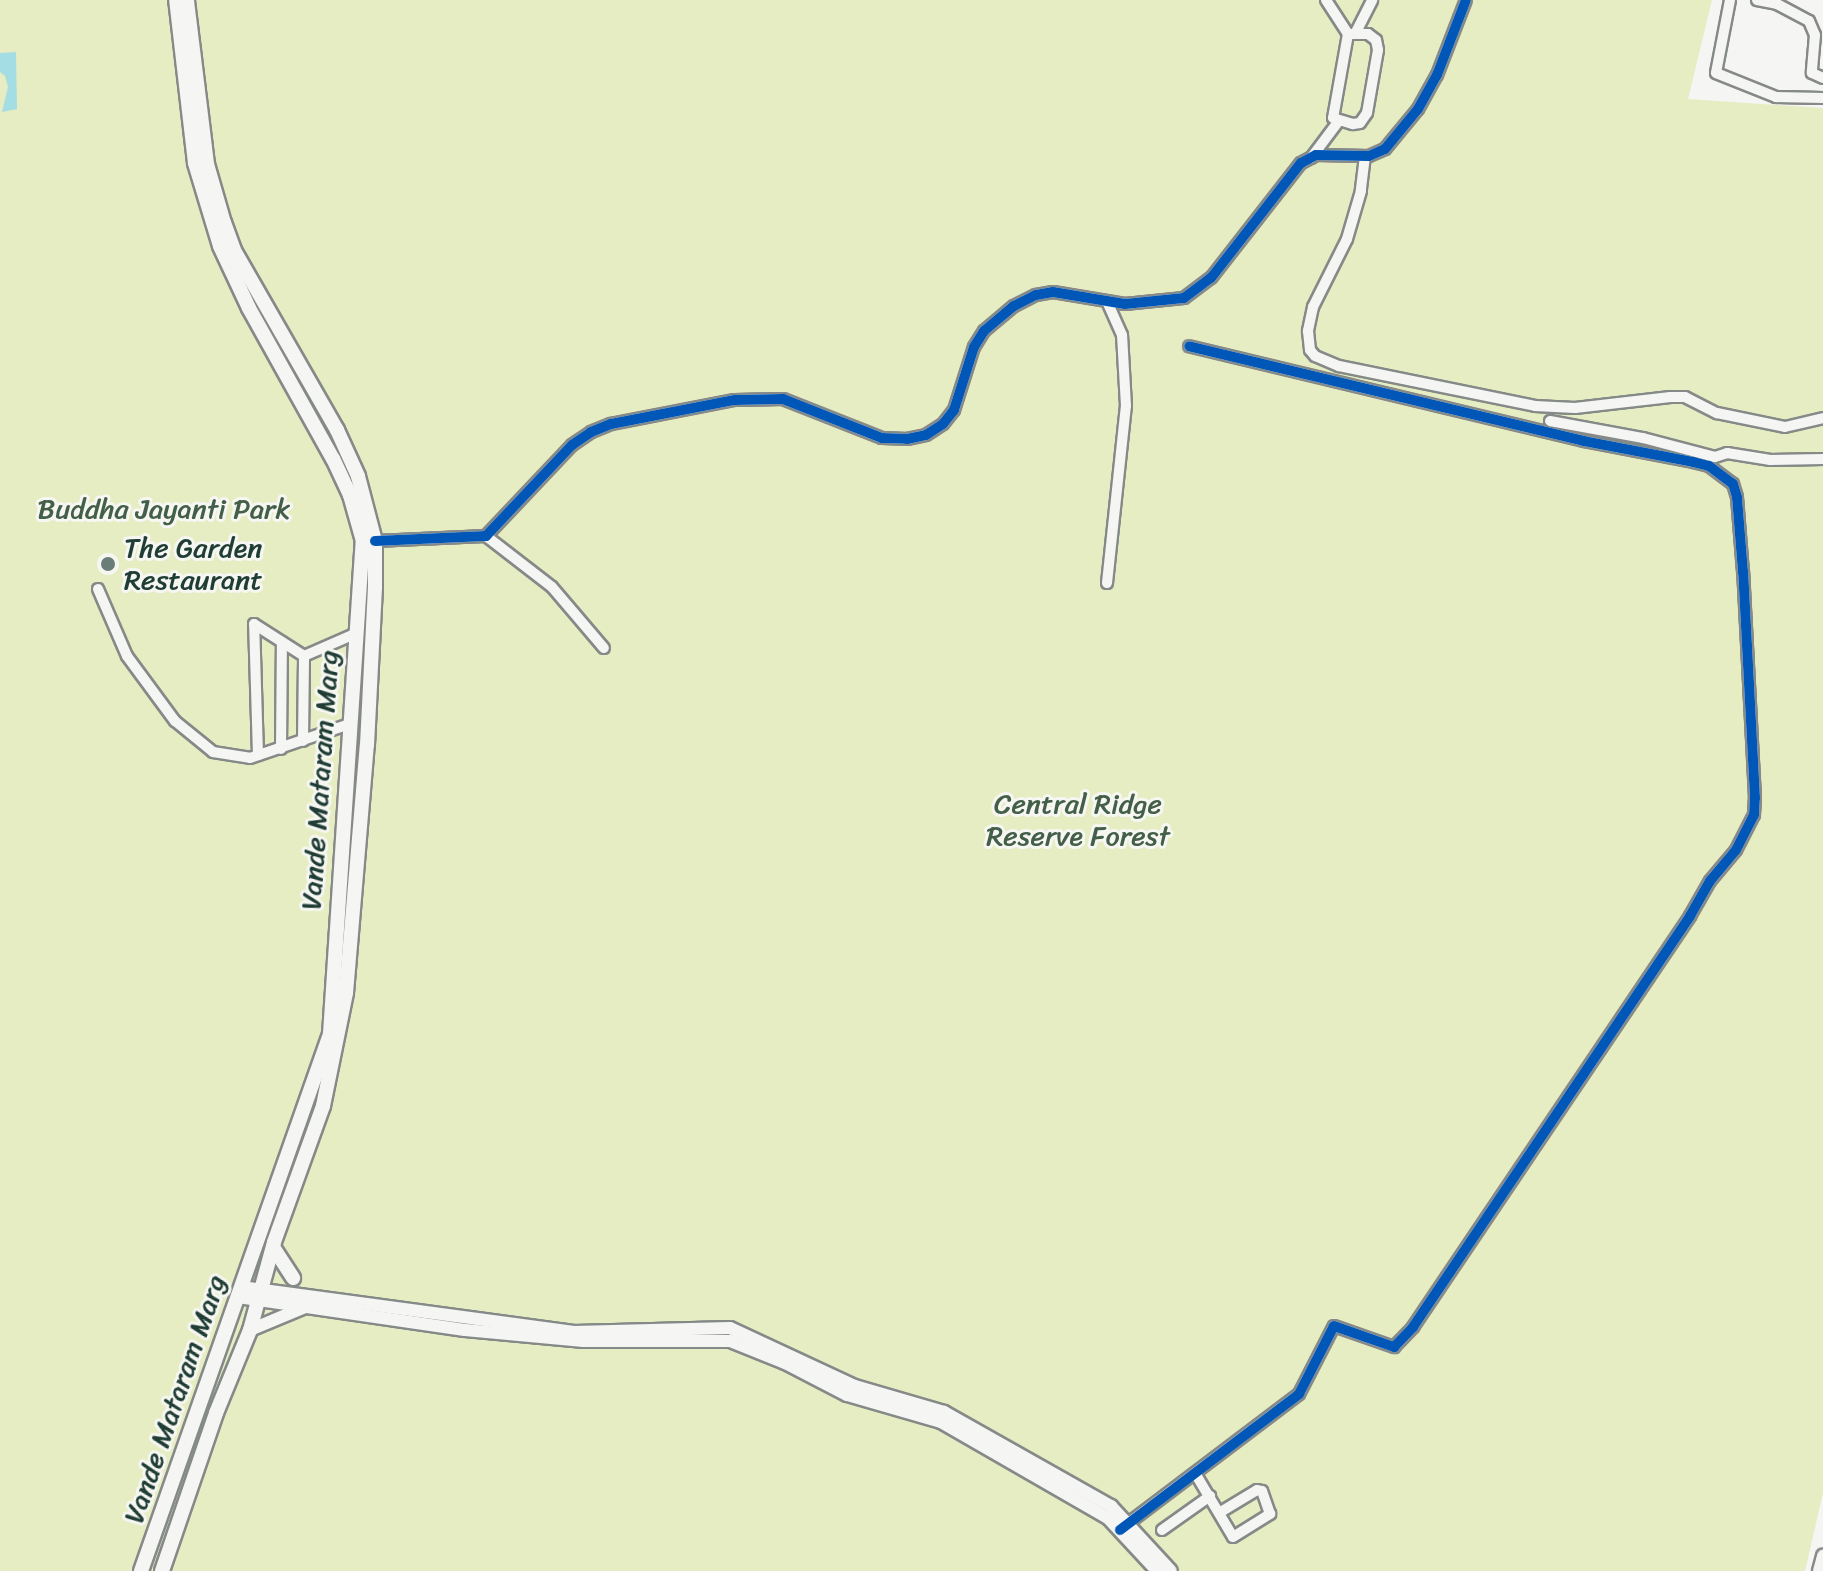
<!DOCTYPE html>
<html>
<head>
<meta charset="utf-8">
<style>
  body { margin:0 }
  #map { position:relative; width:1823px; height:1571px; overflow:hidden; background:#f5f5f3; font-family:Sriracha,sans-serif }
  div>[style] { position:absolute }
  .green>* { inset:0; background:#e6edc2 }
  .water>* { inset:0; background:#a5dde4 }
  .roads { filter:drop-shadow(2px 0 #858a88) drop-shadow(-2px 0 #858a88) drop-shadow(0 2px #858a88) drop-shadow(0 -2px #858a88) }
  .minor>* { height:10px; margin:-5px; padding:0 5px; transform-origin:5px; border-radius:5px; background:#f5f5f3 }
  .tertiary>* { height:12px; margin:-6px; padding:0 6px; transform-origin:6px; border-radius:6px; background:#f5f5f3 }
  .secondary>* { height:14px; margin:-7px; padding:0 7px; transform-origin:7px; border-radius:7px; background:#f5f5f3 }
  .cycleway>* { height:10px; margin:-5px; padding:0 5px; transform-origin:5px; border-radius:5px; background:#0057b8 }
  .dots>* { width:22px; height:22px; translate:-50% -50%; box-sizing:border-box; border:4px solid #f6f6f2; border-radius:50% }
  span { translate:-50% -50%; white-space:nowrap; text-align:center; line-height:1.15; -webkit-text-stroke:6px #f6f6f2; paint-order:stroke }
  .park-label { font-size:28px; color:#445f48 }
  .poi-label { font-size:28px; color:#1f3d34 }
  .left { translate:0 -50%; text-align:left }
  .street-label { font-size:28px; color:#1f3d34 }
</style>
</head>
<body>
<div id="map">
  <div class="green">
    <div style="clip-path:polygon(0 0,1712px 0,1688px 99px,1823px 108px,1823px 1493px,1805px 1571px,0 1571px)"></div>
  </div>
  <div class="water">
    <div style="clip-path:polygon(16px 52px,17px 109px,2px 112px,8px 87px,5px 76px,0 72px,0 53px)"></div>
  </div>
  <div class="roads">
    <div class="minor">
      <div style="left:1326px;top:0;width:40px;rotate:57.1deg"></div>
      <div style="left:1348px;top:34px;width:85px;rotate:100.1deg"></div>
      <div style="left:1333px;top:118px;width:21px;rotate:17deg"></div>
      <div style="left:1353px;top:124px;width:7px;rotate:-8deg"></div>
      <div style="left:1360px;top:123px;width:12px;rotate:-55deg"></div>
      <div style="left:1367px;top:113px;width:64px;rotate:-80.1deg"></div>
      <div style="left:1378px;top:50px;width:10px;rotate:-101deg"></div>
      <div style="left:1376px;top:40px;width:10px;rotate:-143deg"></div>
      <div style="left:1368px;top:34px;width:20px;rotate:180deg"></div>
      <div style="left:1730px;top:0;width:74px;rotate:100.9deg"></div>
      <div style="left:1716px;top:73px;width:65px;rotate:21.8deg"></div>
      <div style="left:1776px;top:97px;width:47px;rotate:1.2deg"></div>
      <div style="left:1757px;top:0;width:20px;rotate:11deg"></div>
      <div style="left:1777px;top:4px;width:36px;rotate:28deg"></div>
      <div style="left:1809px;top:21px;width:15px;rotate:67deg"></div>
      <div style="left:1815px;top:35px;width:38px;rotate:95deg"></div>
      <div style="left:1812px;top:73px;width:12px;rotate:24deg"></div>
      <div style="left:1355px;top:34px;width:38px;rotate:-63deg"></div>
      <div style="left:1365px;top:156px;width:35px;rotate:97deg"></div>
      <div style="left:1361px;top:191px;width:50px;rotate:106.3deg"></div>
      <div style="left:1347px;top:239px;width:76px;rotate:116.6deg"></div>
      <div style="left:1313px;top:307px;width:25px;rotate:102deg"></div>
      <div style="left:1308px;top:331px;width:19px;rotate:84deg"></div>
      <div style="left:1310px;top:350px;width:8px;rotate:50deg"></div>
      <div style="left:1315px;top:356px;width:26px;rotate:23deg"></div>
      <div style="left:1339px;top:366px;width:200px;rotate:11.5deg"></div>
      <div style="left:1535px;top:406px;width:40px;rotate:2.9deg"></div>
      <div style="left:1575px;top:408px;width:96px;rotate:-6.6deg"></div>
      <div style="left:1670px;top:397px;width:15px"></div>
      <div style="left:1685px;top:397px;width:36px;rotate:27deg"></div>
      <div style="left:1717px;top:413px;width:69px;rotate:11.6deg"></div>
      <div style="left:1785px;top:427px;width:39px;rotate:-13deg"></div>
      <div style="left:1311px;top:158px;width:45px;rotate:-53.1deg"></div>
      <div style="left:1550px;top:421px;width:95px;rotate:10.4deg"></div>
      <div style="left:1643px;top:438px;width:74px;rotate:14.8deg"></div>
      <div style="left:1715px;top:457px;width:13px;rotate:-18deg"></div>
      <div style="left:1727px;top:453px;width:44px;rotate:9.2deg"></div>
      <div style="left:1770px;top:460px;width:53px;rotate:-1.1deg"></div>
      <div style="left:486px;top:536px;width:83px;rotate:37.7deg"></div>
      <div style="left:552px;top:587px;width:80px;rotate:49.6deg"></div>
      <div style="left:375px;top:541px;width:111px;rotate:-2.6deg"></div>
      <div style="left:486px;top:536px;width:125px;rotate:-46.6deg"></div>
      <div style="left:572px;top:445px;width:23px;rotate:-34deg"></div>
      <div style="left:591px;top:432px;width:22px;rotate:-22deg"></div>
      <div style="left:611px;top:424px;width:126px;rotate:-11deg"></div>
      <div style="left:735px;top:400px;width:48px;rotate:-1.2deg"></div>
      <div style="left:783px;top:399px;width:106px;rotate:21.5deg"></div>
      <div style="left:882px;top:438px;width:25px;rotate:2deg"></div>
      <div style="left:907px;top:439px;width:19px;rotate:-12deg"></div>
      <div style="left:926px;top:435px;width:20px;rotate:-33deg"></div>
      <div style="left:943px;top:424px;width:18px;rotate:-52deg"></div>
      <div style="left:954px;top:410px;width:66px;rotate:-72.4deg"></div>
      <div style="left:974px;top:347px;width:19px;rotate:-58deg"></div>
      <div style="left:984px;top:331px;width:39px;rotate:-40deg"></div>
      <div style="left:1014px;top:306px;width:25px;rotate:-27deg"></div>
      <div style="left:1036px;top:295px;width:17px;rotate:-10deg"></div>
      <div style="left:1053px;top:292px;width:73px;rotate:9.5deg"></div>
      <div style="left:1125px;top:304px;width:59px;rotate:-5.8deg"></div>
      <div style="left:1184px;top:298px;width:34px;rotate:-37deg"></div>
      <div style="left:1211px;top:278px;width:146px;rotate:-52deg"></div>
      <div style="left:1301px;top:163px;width:17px;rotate:-28deg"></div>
      <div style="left:1316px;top:155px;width:53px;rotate:1.1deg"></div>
      <div style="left:1369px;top:156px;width:17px;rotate:-24deg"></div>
      <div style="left:1385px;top:149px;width:52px;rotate:-50.5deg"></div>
      <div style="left:1418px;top:109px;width:39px;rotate:-61deg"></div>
      <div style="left:1437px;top:75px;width:80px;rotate:-68.9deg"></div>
      <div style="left:1107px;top:583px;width:178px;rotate:-83.9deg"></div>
      <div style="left:1126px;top:406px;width:71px;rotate:-93.2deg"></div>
      <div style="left:1122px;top:335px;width:35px;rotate:-114deg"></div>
      <div style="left:98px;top:589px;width:73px;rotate:66.6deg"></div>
      <div style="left:127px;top:656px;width:81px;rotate:53.6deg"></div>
      <div style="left:175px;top:721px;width:49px;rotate:39.2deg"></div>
      <div style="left:213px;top:752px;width:37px;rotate:9deg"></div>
      <div style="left:250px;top:758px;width:106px;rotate:-18.8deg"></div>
      <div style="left:303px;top:741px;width:85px;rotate:-89.3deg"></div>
      <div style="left:304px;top:656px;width:58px;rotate:-23.5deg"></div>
      <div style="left:281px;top:749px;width:107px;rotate:-89.5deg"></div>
      <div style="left:258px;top:755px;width:131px;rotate:-91.7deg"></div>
      <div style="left:254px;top:624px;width:59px;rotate:32.6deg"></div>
      <div style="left:1195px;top:1473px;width:74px;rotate:59.3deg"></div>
      <div style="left:1233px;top:1537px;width:44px;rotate:-31.9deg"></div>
      <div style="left:1270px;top:1514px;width:24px;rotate:-109deg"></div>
      <div style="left:1262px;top:1491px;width:5px;rotate:-169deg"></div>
      <div style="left:1257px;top:1490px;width:44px;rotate:148.8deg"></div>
      <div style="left:1122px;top:1528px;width:222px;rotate:-37.1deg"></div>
      <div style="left:1299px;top:1394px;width:76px;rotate:-62.8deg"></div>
      <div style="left:1334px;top:1326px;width:64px;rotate:19.3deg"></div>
      <div style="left:1394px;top:1347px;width:28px;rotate:-46deg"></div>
      <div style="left:1413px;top:1327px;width:496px;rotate:-56deg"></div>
      <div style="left:1690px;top:916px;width:40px;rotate:-60.3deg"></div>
      <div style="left:1710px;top:881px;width:40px;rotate:-50deg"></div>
      <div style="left:1736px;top:850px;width:39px;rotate:-63deg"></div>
      <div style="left:1754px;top:815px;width:17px;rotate:-87deg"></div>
      <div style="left:1755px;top:798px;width:226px;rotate:-93deg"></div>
      <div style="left:1743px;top:572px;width:75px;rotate:-94.6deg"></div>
      <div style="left:1737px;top:497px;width:14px;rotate:-107deg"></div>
      <div style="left:1733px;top:484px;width:30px;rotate:-143deg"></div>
      <div style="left:1709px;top:466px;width:16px;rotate:-166deg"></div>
      <div style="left:1693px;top:462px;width:111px;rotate:-169.1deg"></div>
      <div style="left:1584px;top:441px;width:406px;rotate:-166.5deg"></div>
      <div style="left:1162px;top:1530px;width:59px;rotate:-35.3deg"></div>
    </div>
    <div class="tertiary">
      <div style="left:241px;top:1287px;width:336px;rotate:7.7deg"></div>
      <div style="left:574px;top:1332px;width:156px;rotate:-1.5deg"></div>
      <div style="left:730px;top:1328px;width:138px;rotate:24.9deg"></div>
      <div style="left:855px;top:1386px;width:93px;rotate:16.3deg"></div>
      <div style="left:944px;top:1412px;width:192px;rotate:29.4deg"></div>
      <div style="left:1111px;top:1506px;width:88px;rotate:47.3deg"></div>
      <div style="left:238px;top:1297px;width:229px;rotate:8.3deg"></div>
      <div style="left:465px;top:1330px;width:119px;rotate:5.3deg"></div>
      <div style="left:583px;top:1341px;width:147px"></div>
      <div style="left:730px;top:1341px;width:59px;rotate:21.8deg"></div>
      <div style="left:785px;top:1363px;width:70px;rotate:27.3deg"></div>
      <div style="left:847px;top:1395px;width:98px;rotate:16deg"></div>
      <div style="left:941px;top:1422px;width:193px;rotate:29.9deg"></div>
      <div style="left:1108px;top:1518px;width:72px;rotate:47.2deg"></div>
      <div style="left:250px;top:1330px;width:60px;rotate:-22.7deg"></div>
      <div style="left:1819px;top:1571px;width:16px;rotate:-75deg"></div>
    </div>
    <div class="secondary">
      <div style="left:273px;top:1247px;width:37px;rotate:57deg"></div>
      <div style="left:141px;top:1571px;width:569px;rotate:-70.61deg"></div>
      <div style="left:330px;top:1034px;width:494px;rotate:-86.2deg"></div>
      <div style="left:363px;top:541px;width:48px;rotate:-105.8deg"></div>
      <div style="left:350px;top:495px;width:40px;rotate:-115deg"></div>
      <div style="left:333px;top:459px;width:173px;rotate:-119.1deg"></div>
      <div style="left:249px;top:308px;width:68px;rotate:-115.1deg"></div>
      <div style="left:220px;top:246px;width:87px;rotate:-106.8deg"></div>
      <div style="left:195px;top:163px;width:164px;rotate:-96.6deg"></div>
      <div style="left:162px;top:1571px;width:167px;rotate:-71.1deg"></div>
      <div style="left:216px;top:1413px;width:90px;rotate:-67.7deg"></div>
      <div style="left:250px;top:1330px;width:91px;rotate:-74.7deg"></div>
      <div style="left:274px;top:1242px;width:145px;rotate:-70.2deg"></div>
      <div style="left:323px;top:1106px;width:115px;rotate:-78.5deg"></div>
      <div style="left:346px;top:993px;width:249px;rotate:-85.2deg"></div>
      <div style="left:367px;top:745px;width:158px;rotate:-87.1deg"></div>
      <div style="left:375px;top:587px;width:46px;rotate:-90deg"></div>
      <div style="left:375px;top:541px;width:67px;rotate:-104.7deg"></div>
      <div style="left:358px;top:476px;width:51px;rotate:-114.5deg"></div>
      <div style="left:337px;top:430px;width:207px;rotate:-119.8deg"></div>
      <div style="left:234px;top:250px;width:29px;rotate:-110deg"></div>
      <div style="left:224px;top:223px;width:61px;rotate:-106.1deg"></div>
      <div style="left:207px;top:164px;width:165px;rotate:-97deg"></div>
    </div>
  </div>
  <div class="cycleway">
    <div style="left:375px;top:541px;width:111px;rotate:-2.6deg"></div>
    <div style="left:486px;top:536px;width:125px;rotate:-46.6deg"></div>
    <div style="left:572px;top:445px;width:23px;rotate:-34deg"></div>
    <div style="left:591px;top:432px;width:22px;rotate:-22deg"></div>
    <div style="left:611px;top:424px;width:126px;rotate:-11deg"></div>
    <div style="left:735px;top:400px;width:48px;rotate:-1.2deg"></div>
    <div style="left:783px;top:399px;width:106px;rotate:21.5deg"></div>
    <div style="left:882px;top:438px;width:25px;rotate:2deg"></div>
    <div style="left:907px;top:439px;width:19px;rotate:-12deg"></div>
    <div style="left:926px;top:435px;width:20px;rotate:-33deg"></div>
    <div style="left:943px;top:424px;width:18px;rotate:-52deg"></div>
    <div style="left:954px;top:410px;width:66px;rotate:-72.4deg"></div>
    <div style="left:974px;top:347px;width:19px;rotate:-58deg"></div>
    <div style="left:984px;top:331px;width:39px;rotate:-40deg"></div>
    <div style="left:1014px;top:306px;width:25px;rotate:-27deg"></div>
    <div style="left:1036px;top:295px;width:17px;rotate:-10deg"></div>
    <div style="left:1053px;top:292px;width:73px;rotate:9.5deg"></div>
    <div style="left:1125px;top:304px;width:59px;rotate:-5.8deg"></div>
    <div style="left:1184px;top:298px;width:34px;rotate:-37deg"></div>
    <div style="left:1211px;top:278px;width:146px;rotate:-52deg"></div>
    <div style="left:1301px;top:163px;width:17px;rotate:-28deg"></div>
    <div style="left:1316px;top:155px;width:53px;rotate:1.1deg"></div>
    <div style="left:1369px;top:156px;width:17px;rotate:-24deg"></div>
    <div style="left:1385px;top:149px;width:52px;rotate:-50.5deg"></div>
    <div style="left:1418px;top:109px;width:39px;rotate:-61deg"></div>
    <div style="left:1437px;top:75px;width:80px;rotate:-68.9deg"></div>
    <div style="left:1120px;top:1530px;width:225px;rotate:-37.2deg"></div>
    <div style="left:1299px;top:1394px;width:76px;rotate:-62.8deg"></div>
    <div style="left:1334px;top:1326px;width:64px;rotate:19.3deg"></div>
    <div style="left:1394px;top:1347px;width:28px;rotate:-46deg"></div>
    <div style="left:1413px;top:1327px;width:496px;rotate:-56deg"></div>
    <div style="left:1690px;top:916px;width:40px;rotate:-60.3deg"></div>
    <div style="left:1710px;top:881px;width:40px;rotate:-50deg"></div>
    <div style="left:1736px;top:850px;width:39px;rotate:-63deg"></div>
    <div style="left:1754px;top:815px;width:17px;rotate:-87deg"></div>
    <div style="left:1755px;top:798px;width:226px;rotate:-93deg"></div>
    <div style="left:1743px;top:572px;width:75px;rotate:-94.6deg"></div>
    <div style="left:1737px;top:497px;width:14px;rotate:-107deg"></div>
    <div style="left:1733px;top:484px;width:30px;rotate:-143deg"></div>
    <div style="left:1709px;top:466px;width:16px;rotate:-166deg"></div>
    <div style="left:1693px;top:462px;width:111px;rotate:-169.1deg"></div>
    <div style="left:1584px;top:441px;width:406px;rotate:-166.5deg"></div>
  </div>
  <div class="dots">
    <div style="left:108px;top:564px;background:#6a7d77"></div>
  </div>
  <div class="park-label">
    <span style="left:164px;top:509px">Buddha Jayanti Park</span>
    <span style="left:1078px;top:820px">Central Ridge<br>Reserve Forest</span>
  </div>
  <div class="poi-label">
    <span class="left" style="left:124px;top:564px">The Garden<br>Restaurant</span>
  </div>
  <div class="street-label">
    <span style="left:320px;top:780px;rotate:-86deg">Vande Mataram Marg</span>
    <span style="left:175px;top:1399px;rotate:-71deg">Vande Mataram Marg</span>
  </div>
</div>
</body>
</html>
